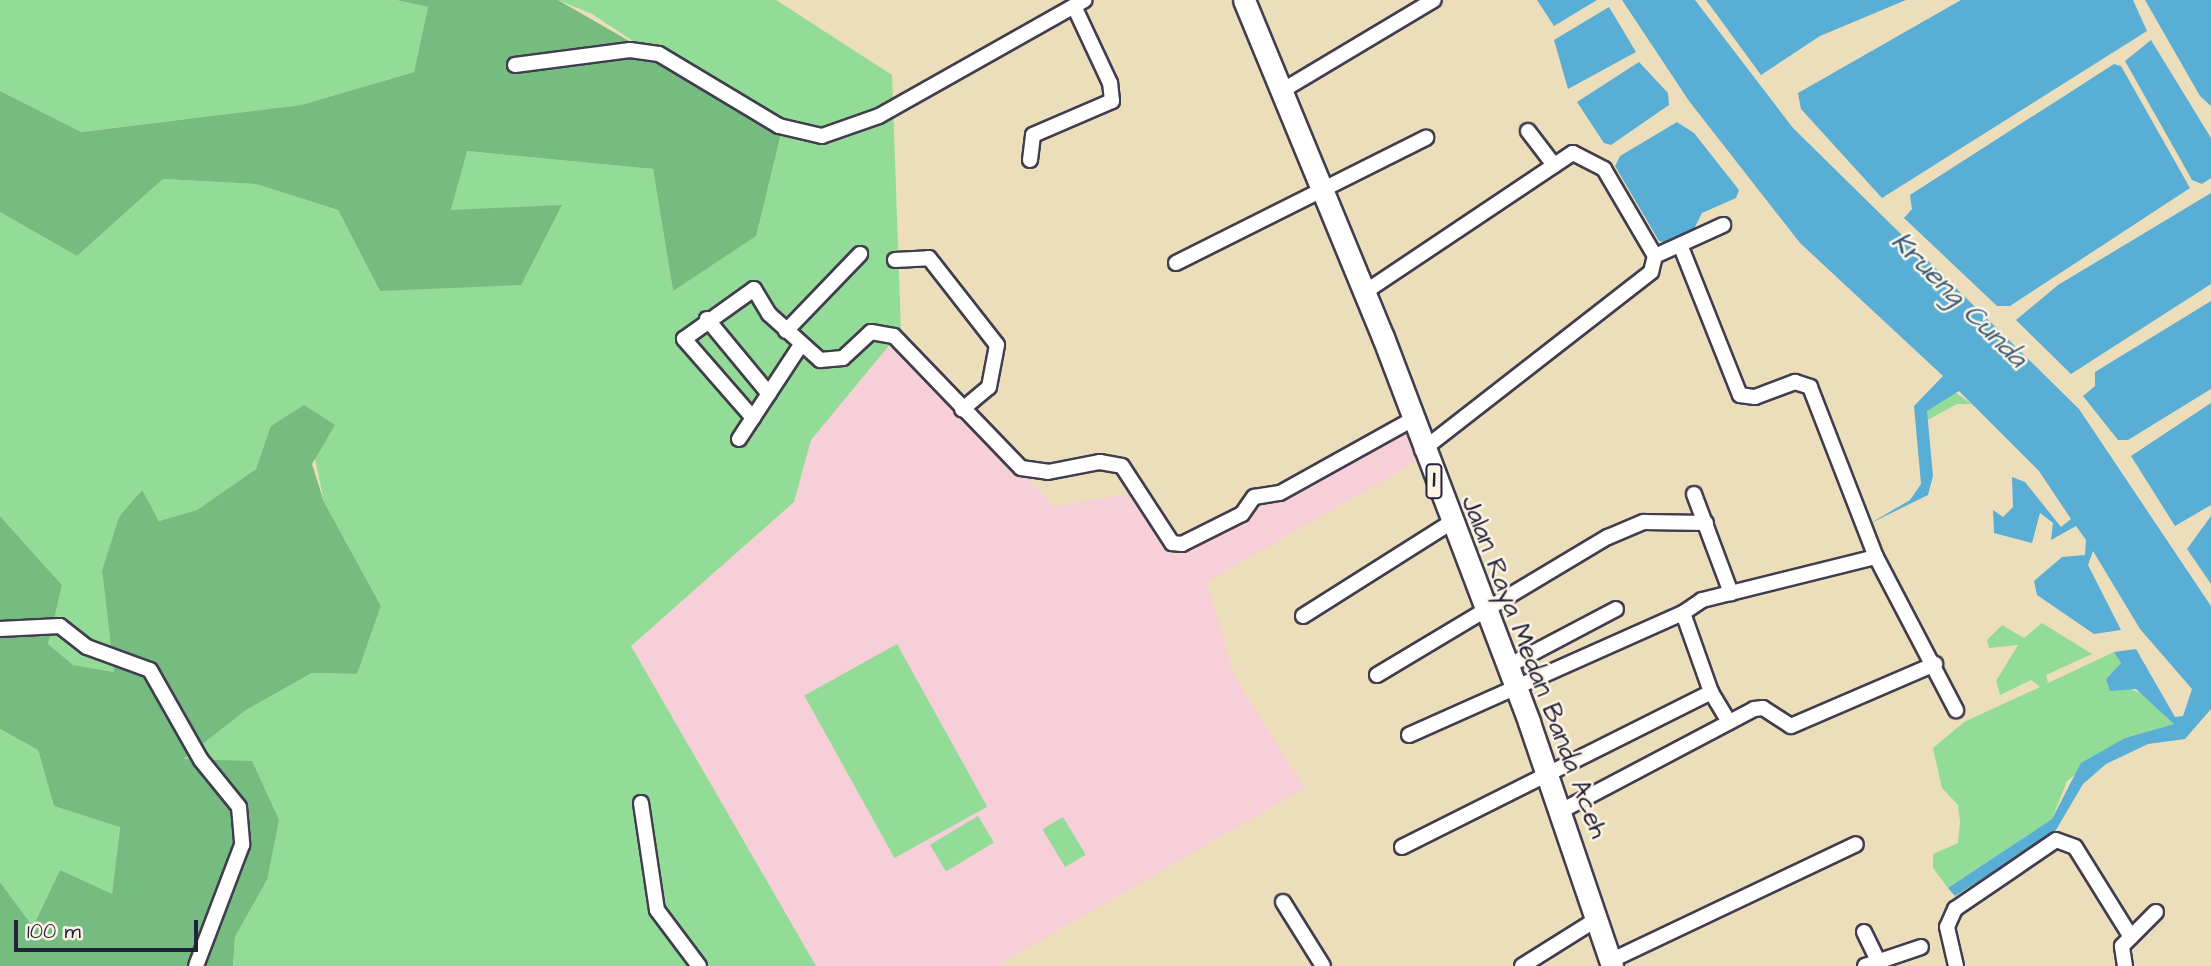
<!DOCTYPE html>
<html>
<head>
<meta charset="utf-8">
<style>
  body { margin:0 }
  #map { position:relative; width:2211px; height:966px; overflow:hidden; background:#eddebb; font-family:"Architects Daughter",sans-serif }
  div>[style] { position:absolute }
  .built>* { inset:0; background:#f6cfd8 }
  .green>* { inset:0; background:#93dc97; transform-origin:0 0 }
  .forest>* { inset:0; background:#76bc80 }
  .water>* { inset:0; background:#58aed5 }
  .roads { filter:drop-shadow(2px 0 #403e4e) drop-shadow(-2px 0 #403e4e) drop-shadow(0 2px #403e4e) drop-shadow(0 -2px #403e4e) }
  .minor>* { height:14px; margin:-7px; padding:0 7px; transform-origin:7px; border-radius:7px; background:#fff }
  .highway>* { height:21px; margin:-10.5px; padding:0 10.5px; transform-origin:10.5px; border-radius:10.5px; background:#fff }
  span { translate:-50% -50%; white-space:nowrap; text-align:center; line-height:1.15; -webkit-text-stroke:5px #fcf5e5; paint-order:stroke }
  .shield-label span { padding:2px 5px; background:#fcf5e5; border:2px solid; border-radius:5px; -webkit-text-stroke-width:0 }
  .shield-label { font-size:24px; color:#22223b; font-weight:700 }
  .street-label { font-size:26px; color:#22223b }
  .water-label { font-size:28px; color:#385a79; font-style:italic }
  .scale { position:absolute; left:14px; top:920px; width:184px; height:32px; box-sizing:border-box; border:4px solid #22223b; border-top:0; padding-left:9px; font-size:21px; line-height:24px; white-space:nowrap; color:#22223b; -webkit-text-stroke:5px #fcf5e5; paint-order:stroke }
</style>
</head>
<body>
<div id="map">
  <div class="built">
    <div style="clip-path:polygon(901px 331px,1053px 507px,1143px 491px,1175px 556px,1402px 429px,1417px 461px,1207px 582px,1235px 678px,1305px 788px,997px 966px,816px 966px,631px 646px,794px 502px,811px 440px)"></div>
  </div>
  <div class="green">
    <div style="clip-path:polygon(0 0,396px 0,428px 7px,414px 72px,301px 105px,80px 132px,0 91px)"></div>
    <div style="clip-path:polygon(558px 0,776px 0,892px 75px,901px 331px,811px 440px,794px 502px,631px 646px,816px 966px,233px 966px,235px 937px,267px 880px,182px 759px,246px 710px,312px 673px,357px 674px,381px 606px,324px 502px,304px 406px,272px 426px,256px 469px,197px 510px,159px 521px,141px 490px,102px 571px,114px 672px,72px 665px,47px 643px,62px 585px,0 516px,0 212px,77px 256px,163px 179px,256px 184px,338px 210px,380px 291px,451px 210px,466px 151px,653px 169px,673px 291px,713px 94px,592px 14px)"></div>
    <div style="clip-path:polygon(1953px 391px,1972px 404px,1957px 404px,1924px 422px,1927px 411px)"></div>
    <div style="clip-path:polygon(2042px 623px,2092px 654px,2046px 675px,2048px 683px,2114px 652px,2121px 663px,2106px 679px,2147px 696px,2174px 724px,2125px 738px,2067px 781px,2052px 819px,1948px 888px,1933px 868px,1933px 854px,1958px 843px,1960px 822px,1958px 805px,1942px 788px,1933px 748px,1964px 722px,2040px 687px,2031px 680px,2000px 695px,1996px 681px,2018px 645px,1989px 648px,1987px 640px,2002px 625px,2024px 638px)"></div>
    <div style="left:897px;top:644px;width:186px;height:106px;rotate:61deg"></div>
    <div style="clip-path:polygon(0 729px,38px 750px,54px 806px,120px 826px,112px 894px,33px 928px,0 882px)"></div>
    <div style="left:978px;top:816px;width:31px;height:56px;rotate:59deg"></div>
    <div style="left:1063px;top:817px;width:44px;height:24px;rotate:59deg"></div>
  </div>
  <div class="forest">
    <div style="clip-path:polygon(396px 0,558px 0,782px 129px,756px 236px,673px 291px,653px 169px,467px 151px,451px 210px,562px 205px,521px 285px,380px 291px,338px 210px,256px 184px,163px 179px,77px 256px,0 212px,0 91px,81px 132px,301px 105px,414px 72px,428px 7px)"></div>
    <div style="clip-path:polygon(304px 405px,335px 425px,312px 464px,324px 502px,381px 606px,357px 674px,312px 673px,246px 710px,183px 759px,252px 761px,279px 820px,267px 880px,235px 937px,233px 966px,0 966px,0 882px,33px 927px,60px 870px,112px 894px,120px 827px,54px 806px,38px 750px,0 729px,0 516px,62px 585px,48px 644px,73px 665px,114px 672px,102px 571px,119px 517px,142px 490px,159px 521px,197px 510px,256px 469px,271px 426px)"></div>
  </div>
  <div class="water">
    <div style="clip-path:polygon(1537px 0,1597px 0,1554px 26px)"></div>
    <div style="clip-path:polygon(1622px 0,1695px 0,1793px 128px,2079px 409px,2211px 606px,2211px 709px,2185px 739px,2148px 744px,2106px 764px,2083px 784px,2053px 835px,1955px 896px,1948px 888px,2052px 819px,2081px 763px,2125px 738px,2174px 724px,2136px 689px,2110px 691px,2106px 679px,2121px 663px,2114px 652px,2136px 649px,2175px 717px,2183px 716px,2192px 689px,2140px 629px,2093px 551px,2088px 565px,2121px 630px,2094px 634px,2037px 595px,2034px 581px,2062px 557px,2085px 555px,2086px 540px,2076px 526px,2051px 540px,2053px 523px,2040px 513px,2032px 543px,1994px 533px,1993px 510px,2003px 517px,2013px 507px,2012px 477px,2025px 482px,2061px 527px,2071px 519px,2039px 471px,1959px 391px,1927px 411px,1933px 476px,1928px 495px,1869px 524px,1910px 500px,1921px 484px,1914px 406px,1943px 376px,1800px 243px,1689px 101px)"></div>
    <div style="clip-path:polygon(1706px 0,1906px 0,1820px 36px,1761px 75px)"></div>
    <div style="clip-path:polygon(1961px 0,2133px 0,2147px 31px,1882px 198px,1801px 109px,1798px 93px)"></div>
    <div style="clip-path:polygon(2145px 0,2211px 0,2211px 106px,2200px 96px)"></div>
    <div style="clip-path:polygon(1609px 7px,1636px 52px,1568px 89px,1554px 40px)"></div>
    <div style="clip-path:polygon(2151px 40px,2211px 138px,2211px 178px,2202px 184px,2192px 180px,2125px 61px)"></div>
    <div style="clip-path:polygon(1639px 62px,1668px 93px,1669px 105px,1611px 145px,1604px 143px,1577px 102px)"></div>
    <div style="clip-path:polygon(2114px 64px,2121px 66px,2190px 188px,2010px 306px,1997px 306px,1904px 218px,1912px 209px,1910px 195px)"></div>
    <div style="clip-path:polygon(1677px 122px,1694px 133px,1739px 190px,1736px 198px,1702px 213px,1692px 233px,1669px 243px,1659px 241px,1615px 166px,1620px 156px)"></div>
    <div style="clip-path:polygon(2211px 193px,2211px 284px,2071px 374px,2016px 320px,2058px 285px)"></div>
    <div style="clip-path:polygon(2211px 301px,2211px 389px,2128px 440px,2118px 440px,2083px 396px,2095px 386px,2095px 372px)"></div>
    <div style="clip-path:polygon(2211px 403px,2211px 505px,2175px 526px,2131px 456px)"></div>
    <div style="clip-path:polygon(2211px 516px,2211px 584px,2187px 549px)"></div>
  </div>
  <div class="roads">
    <div class="minor">
      <div style="left:515px;top:65px;width:116px;rotate:-7.4deg"></div>
      <div style="left:630px;top:50px;width:29px;rotate:8deg"></div>
      <div style="left:659px;top:54px;width:140px;rotate:31deg"></div>
      <div style="left:779px;top:126px;width:44px;rotate:13.1deg"></div>
      <div style="left:822px;top:136px;width:60px;rotate:-19.3deg"></div>
      <div style="left:879px;top:116px;width:236px;rotate:-29.4deg"></div>
      <div style="left:1280px;top:92px;width:179px;rotate:-30.9deg"></div>
      <div style="left:1528px;top:131px;width:43px;rotate:52.6deg"></div>
      <div style="left:1030px;top:160px;width:25px;rotate:-83deg"></div>
      <div style="left:1033px;top:135px;width:86px;rotate:-23.3deg"></div>
      <div style="left:1112px;top:101px;width:18px;rotate:-96deg"></div>
      <div style="left:1110px;top:83px;width:85px;rotate:-115.1deg"></div>
      <div style="left:1681px;top:247px;width:159px;rotate:68.3deg"></div>
      <div style="left:1740px;top:395px;width:15px;rotate:8deg"></div>
      <div style="left:1755px;top:397px;width:43px;rotate:-20.6deg"></div>
      <div style="left:1795px;top:382px;width:16px;rotate:18deg"></div>
      <div style="left:1810px;top:387px;width:182px;rotate:68.8deg"></div>
      <div style="left:1876px;top:557px;width:173px;rotate:62.4deg"></div>
      <div style="left:1655px;top:256px;width:75px;rotate:-24.5deg"></div>
      <div style="left:895px;top:260px;width:34px;rotate:-3deg"></div>
      <div style="left:929px;top:258px;width:110px;rotate:52deg"></div>
      <div style="left:997px;top:345px;width:43px;rotate:100.8deg"></div>
      <div style="left:989px;top:387px;width:35px;rotate:140deg"></div>
      <div style="left:1176px;top:263px;width:280px;rotate:-26.6deg"></div>
      <div style="left:1365px;top:292px;width:250px;rotate:-33.8deg"></div>
      <div style="left:1573px;top:153px;width:35px;rotate:27deg"></div>
      <div style="left:1604px;top:169px;width:101px;rotate:59.6deg"></div>
      <div style="left:1655px;top:256px;width:16px;rotate:104deg"></div>
      <div style="left:1651px;top:272px;width:290px;rotate:142.1deg"></div>
      <div style="left:707px;top:319px;width:97px;rotate:50.4deg"></div>
      <div style="left:786px;top:331px;width:107px;rotate:-46.1deg"></div>
      <div style="left:753px;top:418px;width:105px;rotate:-131.1deg"></div>
      <div style="left:684px;top:339px;width:86px;rotate:-35.5deg"></div>
      <div style="left:754px;top:289px;width:29px;rotate:59deg"></div>
      <div style="left:769px;top:314px;width:69px;rotate:42deg"></div>
      <div style="left:820px;top:360px;width:23px;rotate:-5deg"></div>
      <div style="left:843px;top:358px;width:38px;rotate:-43deg"></div>
      <div style="left:871px;top:332px;width:23px;rotate:10deg"></div>
      <div style="left:894px;top:336px;width:183px;rotate:46.1deg"></div>
      <div style="left:1021px;top:468px;width:27px;rotate:8deg"></div>
      <div style="left:1048px;top:472px;width:53px;rotate:-10.9deg"></div>
      <div style="left:1100px;top:462px;width:22px;rotate:10deg"></div>
      <div style="left:1122px;top:466px;width:92px;rotate:57deg"></div>
      <div style="left:1172px;top:543px;width:10px;rotate:6deg"></div>
      <div style="left:1182px;top:544px;width:67px;rotate:-26.6deg"></div>
      <div style="left:1242px;top:514px;width:21px;rotate:-55deg"></div>
      <div style="left:1254px;top:497px;width:26px;rotate:-9deg"></div>
      <div style="left:1280px;top:493px;width:150px;rotate:-29.1deg"></div>
      <div style="left:739px;top:439px;width:111px;rotate:-56.7deg"></div>
      <div style="left:1694px;top:494px;width:106px;rotate:69.5deg"></div>
      <div style="left:1303px;top:616px;width:174px;rotate:-32.3deg"></div>
      <div style="left:0;top:629px;width:60px;rotate:-2.9deg"></div>
      <div style="left:60px;top:626px;width:34px;rotate:38deg"></div>
      <div style="left:87px;top:647px;width:67px;rotate:20.1deg"></div>
      <div style="left:150px;top:670px;width:103px;rotate:60.5deg"></div>
      <div style="left:201px;top:760px;width:60px;rotate:51deg"></div>
      <div style="left:239px;top:807px;width:38px;rotate:85deg"></div>
      <div style="left:242px;top:845px;width:129px;rotate:110.8deg"></div>
      <div style="left:1508px;top:666px;width:122px;rotate:-27.8deg"></div>
      <div style="left:1377px;top:675px;width:269px;rotate:-30.9deg"></div>
      <div style="left:1608px;top:537px;width:39px;rotate:-23deg"></div>
      <div style="left:1644px;top:522px;width:62px;rotate:0.9deg"></div>
      <div style="left:1729px;top:722px;width:35px;rotate:-121deg"></div>
      <div style="left:1711px;top:692px;width:84px;rotate:-109.5deg"></div>
      <div style="left:1683px;top:613px;width:23px;rotate:-34deg"></div>
      <div style="left:1702px;top:600px;width:179px;rotate:-13.9deg"></div>
      <div style="left:1409px;top:735px;width:300px;rotate:-24deg"></div>
      <div style="left:641px;top:803px;width:108px;rotate:81.5deg"></div>
      <div style="left:657px;top:910px;width:70px;rotate:53.1deg"></div>
      <div style="left:1559px;top:812px;width:221px;rotate:-27.8deg"></div>
      <div style="left:1754px;top:709px;width:9px;rotate:-6deg"></div>
      <div style="left:1763px;top:708px;width:33px;rotate:33deg"></div>
      <div style="left:1791px;top:726px;width:157px;rotate:-23.3deg"></div>
      <div style="left:1402px;top:847px;width:346px;rotate:-26.6deg"></div>
      <div style="left:1283px;top:902px;width:75px;rotate:58deg"></div>
      <div style="left:1864px;top:932px;width:32px;rotate:64deg"></div>
      <div style="left:1610px;top:961px;width:272px;rotate:-25.4deg"></div>
      <div style="left:1522px;top:966px;width:89px;rotate:-32.1deg"></div>
      <div style="left:1865px;top:966px;width:59px;rotate:-18.7deg"></div>
      <div style="left:1956px;top:966px;width:40px;rotate:-103deg"></div>
      <div style="left:1947px;top:927px;width:20px;rotate:-66deg"></div>
      <div style="left:1955px;top:909px;width:122px;rotate:-34.3deg"></div>
      <div style="left:2056px;top:840px;width:20px;rotate:20deg"></div>
      <div style="left:2075px;top:847px;width:106px;rotate:58.1deg"></div>
      <div style="left:2125px;top:966px;width:20px;rotate:-99deg"></div>
      <div style="left:2122px;top:946px;width:48px;rotate:-45deg"></div>
    </div>
    <div class="highway">
      <div style="left:1244px;top:0;width:365px;rotate:67.6deg"></div>
      <div style="left:1383px;top:337px;width:412px;rotate:69.2deg"></div>
      <div style="left:1529px;top:722px;width:258px;rotate:71.2deg"></div>
    </div>
  </div>
  <div class="shield-label">
    <span style="left:1434px;top:481px">1</span>
  </div>
  <div class="street-label">
    <span style="left:1534px;top:667px;rotate:69deg">Jalan Raya Medan Banda Aceh</span>
  </div>
  <div class="water-label">
    <span style="left:1959px;top:300px;rotate:45deg">Krueng Cunda</span>
  </div>
  <div class="scale">100 m</div>
</div>
</body>
</html>
